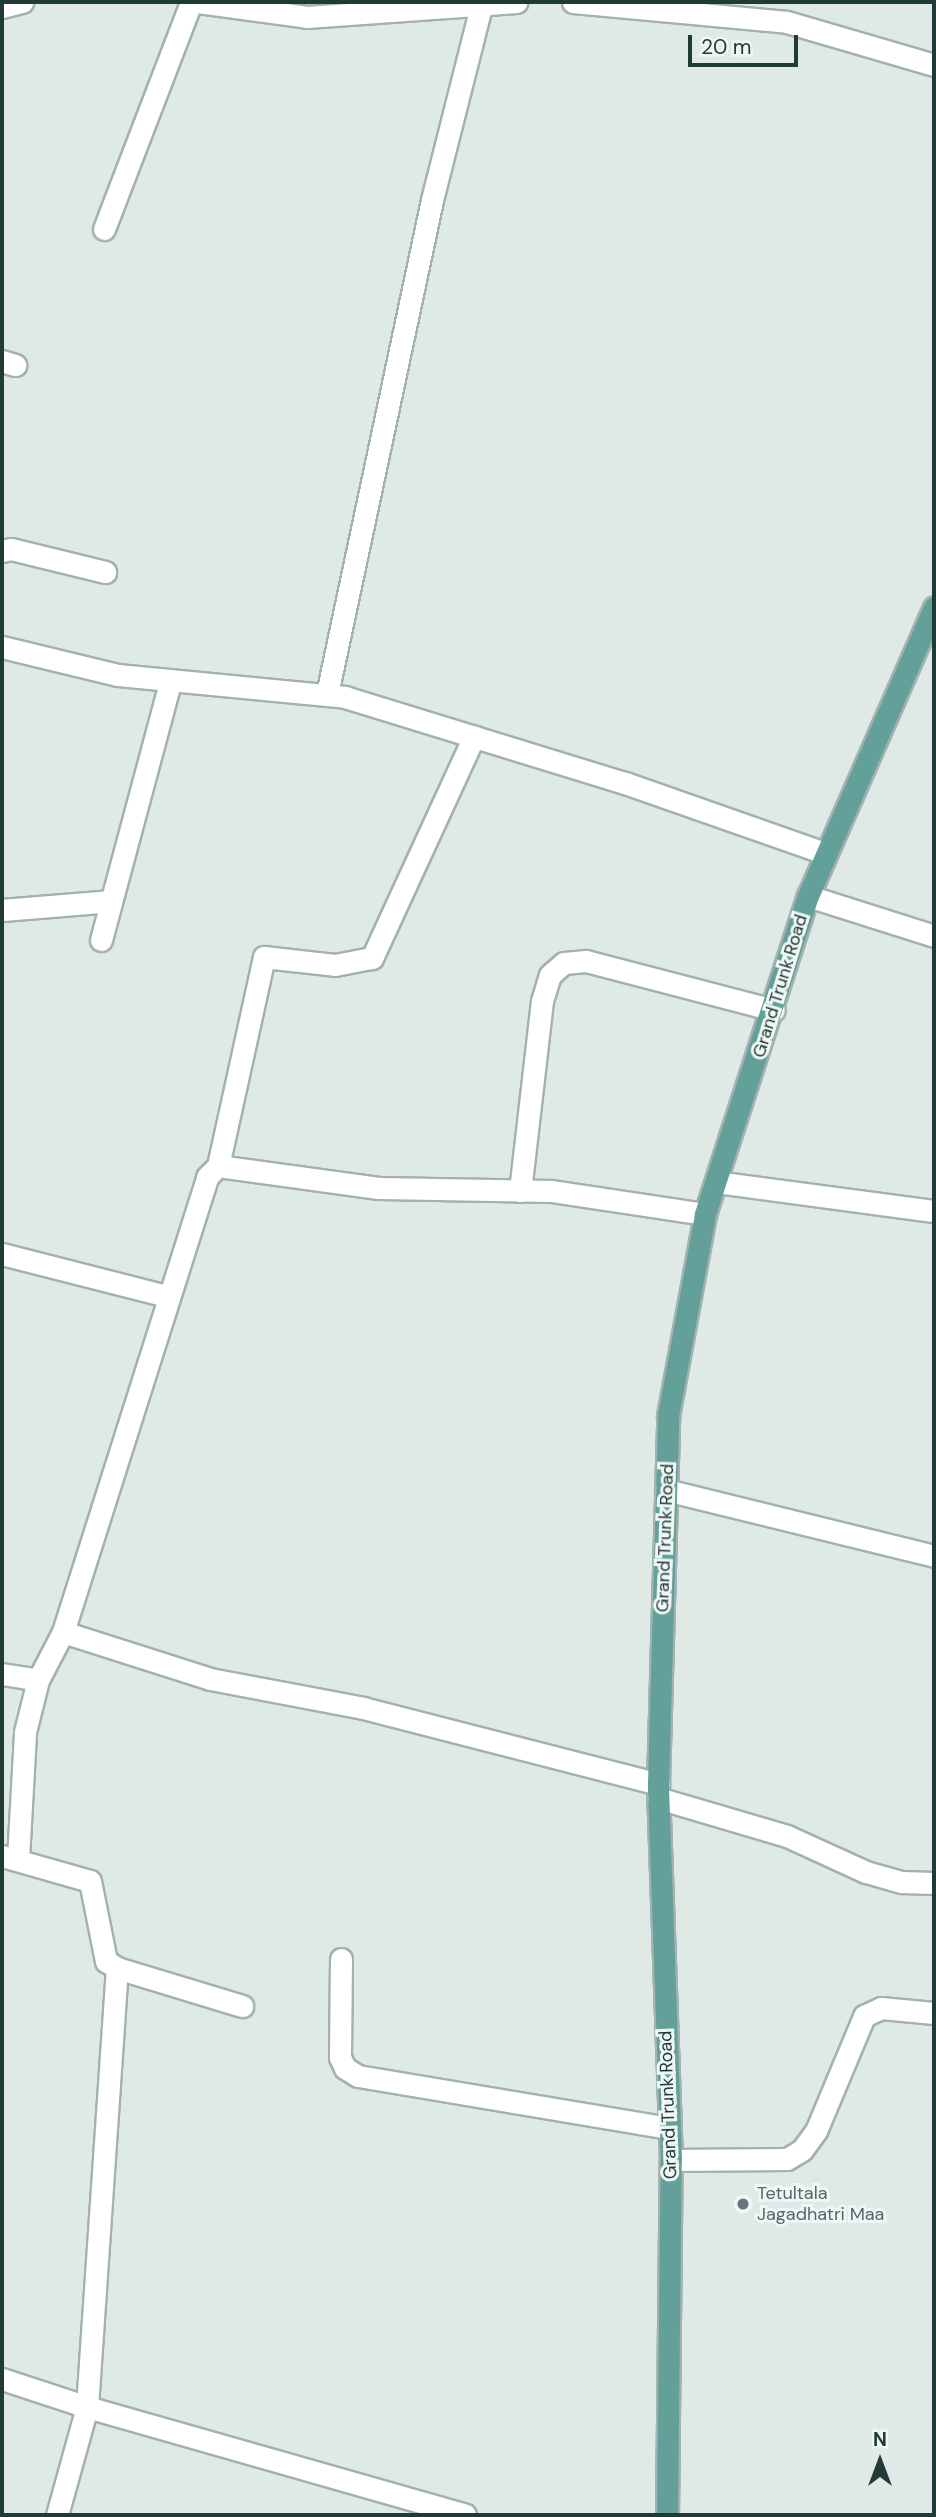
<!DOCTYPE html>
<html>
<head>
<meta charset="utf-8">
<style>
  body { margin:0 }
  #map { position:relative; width:936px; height:2517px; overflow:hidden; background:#dfeae7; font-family:"DM Sans",sans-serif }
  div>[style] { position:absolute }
  .roads { filter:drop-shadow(2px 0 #a2b2af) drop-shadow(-2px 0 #a2b2af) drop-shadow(0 2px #a2b2af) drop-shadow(0 -2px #a2b2af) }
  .minor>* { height:21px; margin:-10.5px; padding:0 10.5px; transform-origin:10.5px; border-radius:10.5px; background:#fff }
  .primary>* { height:21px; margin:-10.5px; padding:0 10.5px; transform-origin:10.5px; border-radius:10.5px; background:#63a099 }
  .dots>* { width:19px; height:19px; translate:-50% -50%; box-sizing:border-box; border:4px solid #eff7f4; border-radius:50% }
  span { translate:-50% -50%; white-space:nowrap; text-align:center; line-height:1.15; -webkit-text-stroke:6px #eff7f4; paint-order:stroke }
  .street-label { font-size:18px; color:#203a37 }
  .worship-label { font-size:18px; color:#5b616d }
  .left { translate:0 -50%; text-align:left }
  .frame { position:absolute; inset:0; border:4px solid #203a37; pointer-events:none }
  .north { position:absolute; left:845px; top:2426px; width:70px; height:70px; -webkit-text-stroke:5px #eff7f4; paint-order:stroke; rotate:0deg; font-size:19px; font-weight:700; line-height:28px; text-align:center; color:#203a37 }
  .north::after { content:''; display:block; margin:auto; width:24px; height:32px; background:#203a37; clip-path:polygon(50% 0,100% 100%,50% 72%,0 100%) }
  .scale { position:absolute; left:688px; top:35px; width:110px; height:32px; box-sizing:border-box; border:4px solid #203a37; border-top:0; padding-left:9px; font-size:21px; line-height:24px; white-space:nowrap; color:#203a37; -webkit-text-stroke:5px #eff7f4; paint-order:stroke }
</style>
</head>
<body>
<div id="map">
  <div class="roads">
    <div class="minor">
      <div style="left:198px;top:2px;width:110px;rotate:7.8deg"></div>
      <div style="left:307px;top:17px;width:210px;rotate:-4.1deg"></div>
      <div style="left:573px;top:2px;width:215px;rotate:5.3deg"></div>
      <div style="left:787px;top:22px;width:153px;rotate:16.3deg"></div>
      <div style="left:2px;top:7px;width:21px;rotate:-14deg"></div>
      <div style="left:104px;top:229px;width:243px;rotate:-69deg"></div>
      <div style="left:2px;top:361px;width:14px;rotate:17deg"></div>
      <div style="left:2px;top:551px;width:9px;rotate:-13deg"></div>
      <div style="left:11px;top:549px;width:97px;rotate:13.7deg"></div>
      <div style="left:2px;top:647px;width:119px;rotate:13.6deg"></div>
      <div style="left:118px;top:675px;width:228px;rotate:5.5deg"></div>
      <div style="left:345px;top:697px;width:293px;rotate:17.1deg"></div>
      <div style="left:625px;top:783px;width:212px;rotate:19.3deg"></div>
      <div style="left:327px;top:694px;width:505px;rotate:-78deg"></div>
      <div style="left:432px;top:200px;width:200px;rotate:-75.8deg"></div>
      <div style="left:808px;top:896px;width:132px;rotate:17.6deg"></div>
      <div style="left:2px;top:910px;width:109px;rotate:-4.7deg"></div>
      <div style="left:101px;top:940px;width:267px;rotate:-75deg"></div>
      <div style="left:218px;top:1166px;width:214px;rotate:-77.6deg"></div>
      <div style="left:264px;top:957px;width:71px;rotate:6.4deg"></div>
      <div style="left:335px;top:965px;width:38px;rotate:-11deg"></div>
      <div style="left:372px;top:958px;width:244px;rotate:-65.3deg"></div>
      <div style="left:716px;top:1182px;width:220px;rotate:7.6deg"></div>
      <div style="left:520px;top:1191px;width:191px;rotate:-83.4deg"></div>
      <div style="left:542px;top:1001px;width:27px;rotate:-73deg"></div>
      <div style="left:550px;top:975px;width:18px;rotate:-41deg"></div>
      <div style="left:564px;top:963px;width:22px;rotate:-5deg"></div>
      <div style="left:586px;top:961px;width:194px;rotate:14.6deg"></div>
      <div style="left:2px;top:1254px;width:170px;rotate:14.3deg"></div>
      <div style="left:666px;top:1490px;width:276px;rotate:13.8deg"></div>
      <div style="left:63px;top:1632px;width:154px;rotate:17.7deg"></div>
      <div style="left:210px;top:1679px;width:156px;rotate:10.7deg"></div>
      <div style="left:363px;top:1708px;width:305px;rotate:14.4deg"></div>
      <div style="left:2px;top:1674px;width:36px;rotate:9deg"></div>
      <div style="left:658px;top:1798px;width:134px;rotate:16.4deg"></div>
      <div style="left:787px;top:1836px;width:87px;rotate:24.5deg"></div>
      <div style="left:866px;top:1872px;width:37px;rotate:16deg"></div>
      <div style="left:902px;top:1882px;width:32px;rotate:2deg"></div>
      <div style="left:2px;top:1856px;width:91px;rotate:15.9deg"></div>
      <div style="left:90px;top:1881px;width:82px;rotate:78.7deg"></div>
      <div style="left:106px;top:1961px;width:13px;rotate:32deg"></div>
      <div style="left:117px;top:1968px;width:131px;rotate:16.9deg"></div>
      <div style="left:18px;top:1859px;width:127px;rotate:-86.8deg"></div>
      <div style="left:25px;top:1732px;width:54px;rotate:-76deg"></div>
      <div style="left:38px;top:1680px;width:54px;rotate:-62.5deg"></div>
      <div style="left:63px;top:1632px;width:477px;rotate:-72.4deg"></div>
      <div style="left:207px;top:1177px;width:16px;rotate:-45deg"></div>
      <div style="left:218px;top:1166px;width:162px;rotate:7.8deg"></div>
      <div style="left:379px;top:1188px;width:172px;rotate:1deg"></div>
      <div style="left:551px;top:1191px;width:156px;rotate:8.5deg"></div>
      <div style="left:341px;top:1959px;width:98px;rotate:90.6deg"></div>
      <div style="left:340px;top:2057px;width:12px;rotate:66deg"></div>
      <div style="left:345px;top:2068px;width:15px;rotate:32deg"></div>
      <div style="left:358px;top:2076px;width:316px;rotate:9.5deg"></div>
      <div style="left:671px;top:2160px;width:116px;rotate:-0.5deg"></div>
      <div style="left:787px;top:2159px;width:17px;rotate:-31deg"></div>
      <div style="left:802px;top:2150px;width:24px;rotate:-54deg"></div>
      <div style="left:816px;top:2131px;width:125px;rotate:-67.3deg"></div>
      <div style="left:864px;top:2016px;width:19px;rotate:-25deg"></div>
      <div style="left:881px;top:2008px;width:53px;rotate:5.4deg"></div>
      <div style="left:2px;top:2379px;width:89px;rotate:18.2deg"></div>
      <div style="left:87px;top:2407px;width:393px;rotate:15.9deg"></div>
      <div style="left:57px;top:2515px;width:112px;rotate:-74.5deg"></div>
      <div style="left:87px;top:2407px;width:440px;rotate:-86.1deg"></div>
    </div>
    <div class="primary">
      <div style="left:667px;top:2515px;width:355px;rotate:-89.4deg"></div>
      <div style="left:671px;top:2160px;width:376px;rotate:-92deg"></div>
      <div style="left:658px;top:1784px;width:368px;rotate:-88.4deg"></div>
      <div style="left:668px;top:1416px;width:205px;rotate:-79.6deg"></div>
      <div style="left:705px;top:1214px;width:334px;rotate:-72.1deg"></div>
      <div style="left:808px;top:896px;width:315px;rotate:-66.4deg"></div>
    </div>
  </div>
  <div class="dots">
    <div style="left:743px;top:2204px;background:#6b7280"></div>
  </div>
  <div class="street-label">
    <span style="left:780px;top:986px;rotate:-73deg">Grand Trunk Road</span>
    <span style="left:665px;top:1538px;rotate:-88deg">Grand Trunk Road</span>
    <span style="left:668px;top:2105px;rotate:-92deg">Grand Trunk Road</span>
  </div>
  <div class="worship-label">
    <span class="left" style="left:757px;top:2204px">Tetultala<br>Jagadhatri Maa</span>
  </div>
  <div class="frame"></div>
  <div class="north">N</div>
  <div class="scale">20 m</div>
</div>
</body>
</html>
